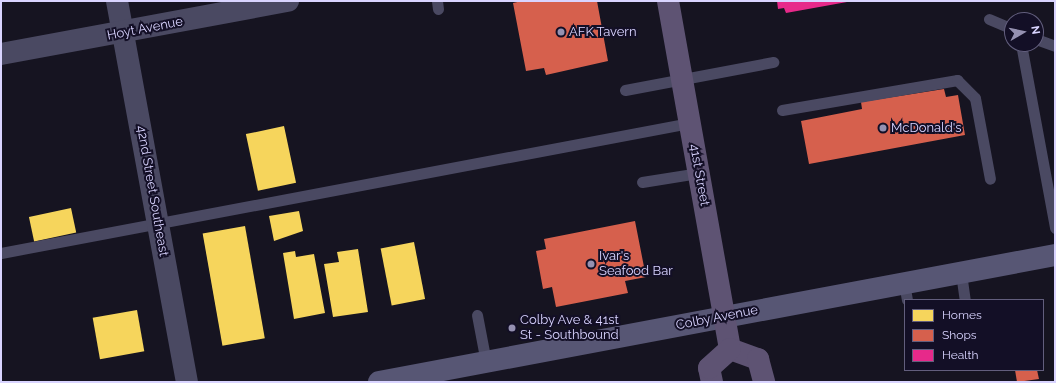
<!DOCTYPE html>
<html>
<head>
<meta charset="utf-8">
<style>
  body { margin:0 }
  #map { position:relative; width:1056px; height:383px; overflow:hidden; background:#161421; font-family:Raleway,sans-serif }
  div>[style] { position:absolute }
  .homes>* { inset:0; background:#f6d55c; transform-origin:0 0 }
  .shops>* { inset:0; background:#d6604d }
  .health>* { inset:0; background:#e7298a }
  .service>* { height:11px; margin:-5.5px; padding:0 5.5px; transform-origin:5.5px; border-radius:5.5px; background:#4a4962 }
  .minor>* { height:22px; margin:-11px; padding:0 11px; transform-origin:11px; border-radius:11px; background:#4a4962 }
  .tertiary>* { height:22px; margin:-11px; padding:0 11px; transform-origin:11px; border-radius:11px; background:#4a4962 }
  .secondary>* { height:22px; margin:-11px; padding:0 11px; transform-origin:11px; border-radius:11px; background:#575674 }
  .primary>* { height:22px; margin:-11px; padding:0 11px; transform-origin:11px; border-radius:11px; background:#5e5373 }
  .dots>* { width:11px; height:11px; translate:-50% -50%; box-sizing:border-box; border:2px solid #130f26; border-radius:50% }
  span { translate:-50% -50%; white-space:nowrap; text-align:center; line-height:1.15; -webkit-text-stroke:4px #130f26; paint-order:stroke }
  .street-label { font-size:13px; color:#d9d4ff }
  .poi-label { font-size:13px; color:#d9d4ff }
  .left { translate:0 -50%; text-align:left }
  .frame { position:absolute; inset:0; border:2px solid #d9d4ff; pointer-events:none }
  .legend { position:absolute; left:904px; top:299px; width:140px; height:72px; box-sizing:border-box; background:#130f26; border:1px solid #625e7d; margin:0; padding:5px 7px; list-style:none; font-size:12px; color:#d9d4ff }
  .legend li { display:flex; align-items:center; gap:8px; height:20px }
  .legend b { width:20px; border:1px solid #625e7d }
  .north { position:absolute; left:1004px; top:12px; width:40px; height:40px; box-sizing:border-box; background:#130f26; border:1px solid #625e7d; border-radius:50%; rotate:81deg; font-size:11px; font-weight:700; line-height:16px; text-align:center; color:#d9d4ff }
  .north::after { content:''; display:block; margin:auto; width:14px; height:18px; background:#9591b1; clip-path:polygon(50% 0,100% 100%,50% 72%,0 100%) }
</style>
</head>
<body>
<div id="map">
  <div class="homes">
    <div style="left:284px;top:126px;width:58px;height:39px;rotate:78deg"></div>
    <div style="left:71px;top:208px;width:25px;height:43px;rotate:78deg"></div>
    <div style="clip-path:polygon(299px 211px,303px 231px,274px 241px,269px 216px)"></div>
    <div style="left:245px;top:226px;width:114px;height:43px;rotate:80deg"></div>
    <div style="left:414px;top:242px;width:58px;height:34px;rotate:79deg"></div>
    <div style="clip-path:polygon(358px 249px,368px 312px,333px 317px,324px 264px,339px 262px,337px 252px)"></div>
    <div style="clip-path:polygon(295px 251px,296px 257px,314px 254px,325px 313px,294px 319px,283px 253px)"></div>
    <div style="left:137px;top:310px;width:42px;height:45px;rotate:80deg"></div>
  </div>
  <div class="shops">
    <div style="clip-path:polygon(522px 1px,597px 1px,608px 61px,546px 75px,544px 68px,526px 71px,513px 3px)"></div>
    <div style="clip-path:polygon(944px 89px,946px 97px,958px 95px,965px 135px,809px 164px,801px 121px,862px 109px,861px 102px)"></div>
    <div style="clip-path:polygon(635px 221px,646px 277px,625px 281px,628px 293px,556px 307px,552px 287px,543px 289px,536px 251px,546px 249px,544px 239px)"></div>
    <div style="clip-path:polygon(1015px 370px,1037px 370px,1039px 379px,1017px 382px)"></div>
  </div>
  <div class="health">
    <div style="clip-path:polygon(777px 1px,847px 1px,847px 2px,786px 13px,784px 8px,778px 9px)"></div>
  </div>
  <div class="service">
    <div style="left:437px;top:1px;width:8px;rotate:83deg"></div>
    <div style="left:989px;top:19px;width:25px;rotate:23deg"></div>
    <div style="left:1036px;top:39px;width:20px;rotate:20deg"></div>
    <div style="left:1021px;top:44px;width:187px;rotate:79.5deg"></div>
    <div style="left:625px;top:90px;width:151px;rotate:-10.7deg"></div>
    <div style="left:782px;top:110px;width:178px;rotate:-9.7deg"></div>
    <div style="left:957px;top:80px;width:25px;rotate:45deg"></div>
    <div style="left:975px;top:98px;width:82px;rotate:79.5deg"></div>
    <div style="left:642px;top:182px;width:58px;rotate:-9deg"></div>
    <div style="left:1px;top:253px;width:700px;rotate:-10.7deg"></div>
    <div style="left:961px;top:273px;width:27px;rotate:82deg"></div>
    <div style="left:904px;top:283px;width:17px;rotate:80deg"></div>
    <div style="left:477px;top:315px;width:48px;rotate:79.2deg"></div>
  </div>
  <div class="minor">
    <div style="left:117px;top:1px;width:387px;rotate:79.6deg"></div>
  </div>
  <div class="tertiary">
    <div style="left:1px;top:54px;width:292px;rotate:-10.5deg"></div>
  </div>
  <div class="secondary">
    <div style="left:379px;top:382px;width:688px;rotate:-10.64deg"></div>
  </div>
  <div class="primary">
    <div style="left:668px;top:1px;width:353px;rotate:79.9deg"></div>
    <div style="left:730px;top:349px;width:30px;rotate:20deg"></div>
    <div style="left:758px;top:359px;width:24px;rotate:75deg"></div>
    <div style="left:712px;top:382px;width:14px;rotate:-102deg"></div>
    <div style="left:709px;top:368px;width:28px;rotate:-42deg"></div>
  </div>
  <div class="dots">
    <div style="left:561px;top:32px;background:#9591b1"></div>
    <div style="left:883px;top:128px;background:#9591b1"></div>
    <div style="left:591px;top:264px;background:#9591b1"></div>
    <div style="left:512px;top:328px;background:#9591b1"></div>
  </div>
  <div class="street-label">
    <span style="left:145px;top:29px;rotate:-11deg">Hoyt Avenue</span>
    <span style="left:699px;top:175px;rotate:80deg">41st Street</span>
    <span style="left:152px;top:191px;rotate:80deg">42nd Street Southeast</span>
    <span style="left:717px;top:318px;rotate:-11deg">Colby Avenue</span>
  </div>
  <div class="poi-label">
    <span class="left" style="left:569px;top:32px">AFK Tavern</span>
    <span class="left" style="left:891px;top:128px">McDonald's</span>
    <span class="left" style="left:599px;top:264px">Ivar's<br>Seafood Bar</span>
    <span class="left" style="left:520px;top:328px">Colby Ave &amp; 41st<br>St - Southbound</span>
  </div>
  <div class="frame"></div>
  <ul class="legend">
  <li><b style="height:11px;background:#f6d55c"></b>Homes</li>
  <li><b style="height:11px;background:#d6604d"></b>Shops</li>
  <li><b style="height:11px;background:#e7298a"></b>Health</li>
  </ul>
  <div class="north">N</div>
</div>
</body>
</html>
